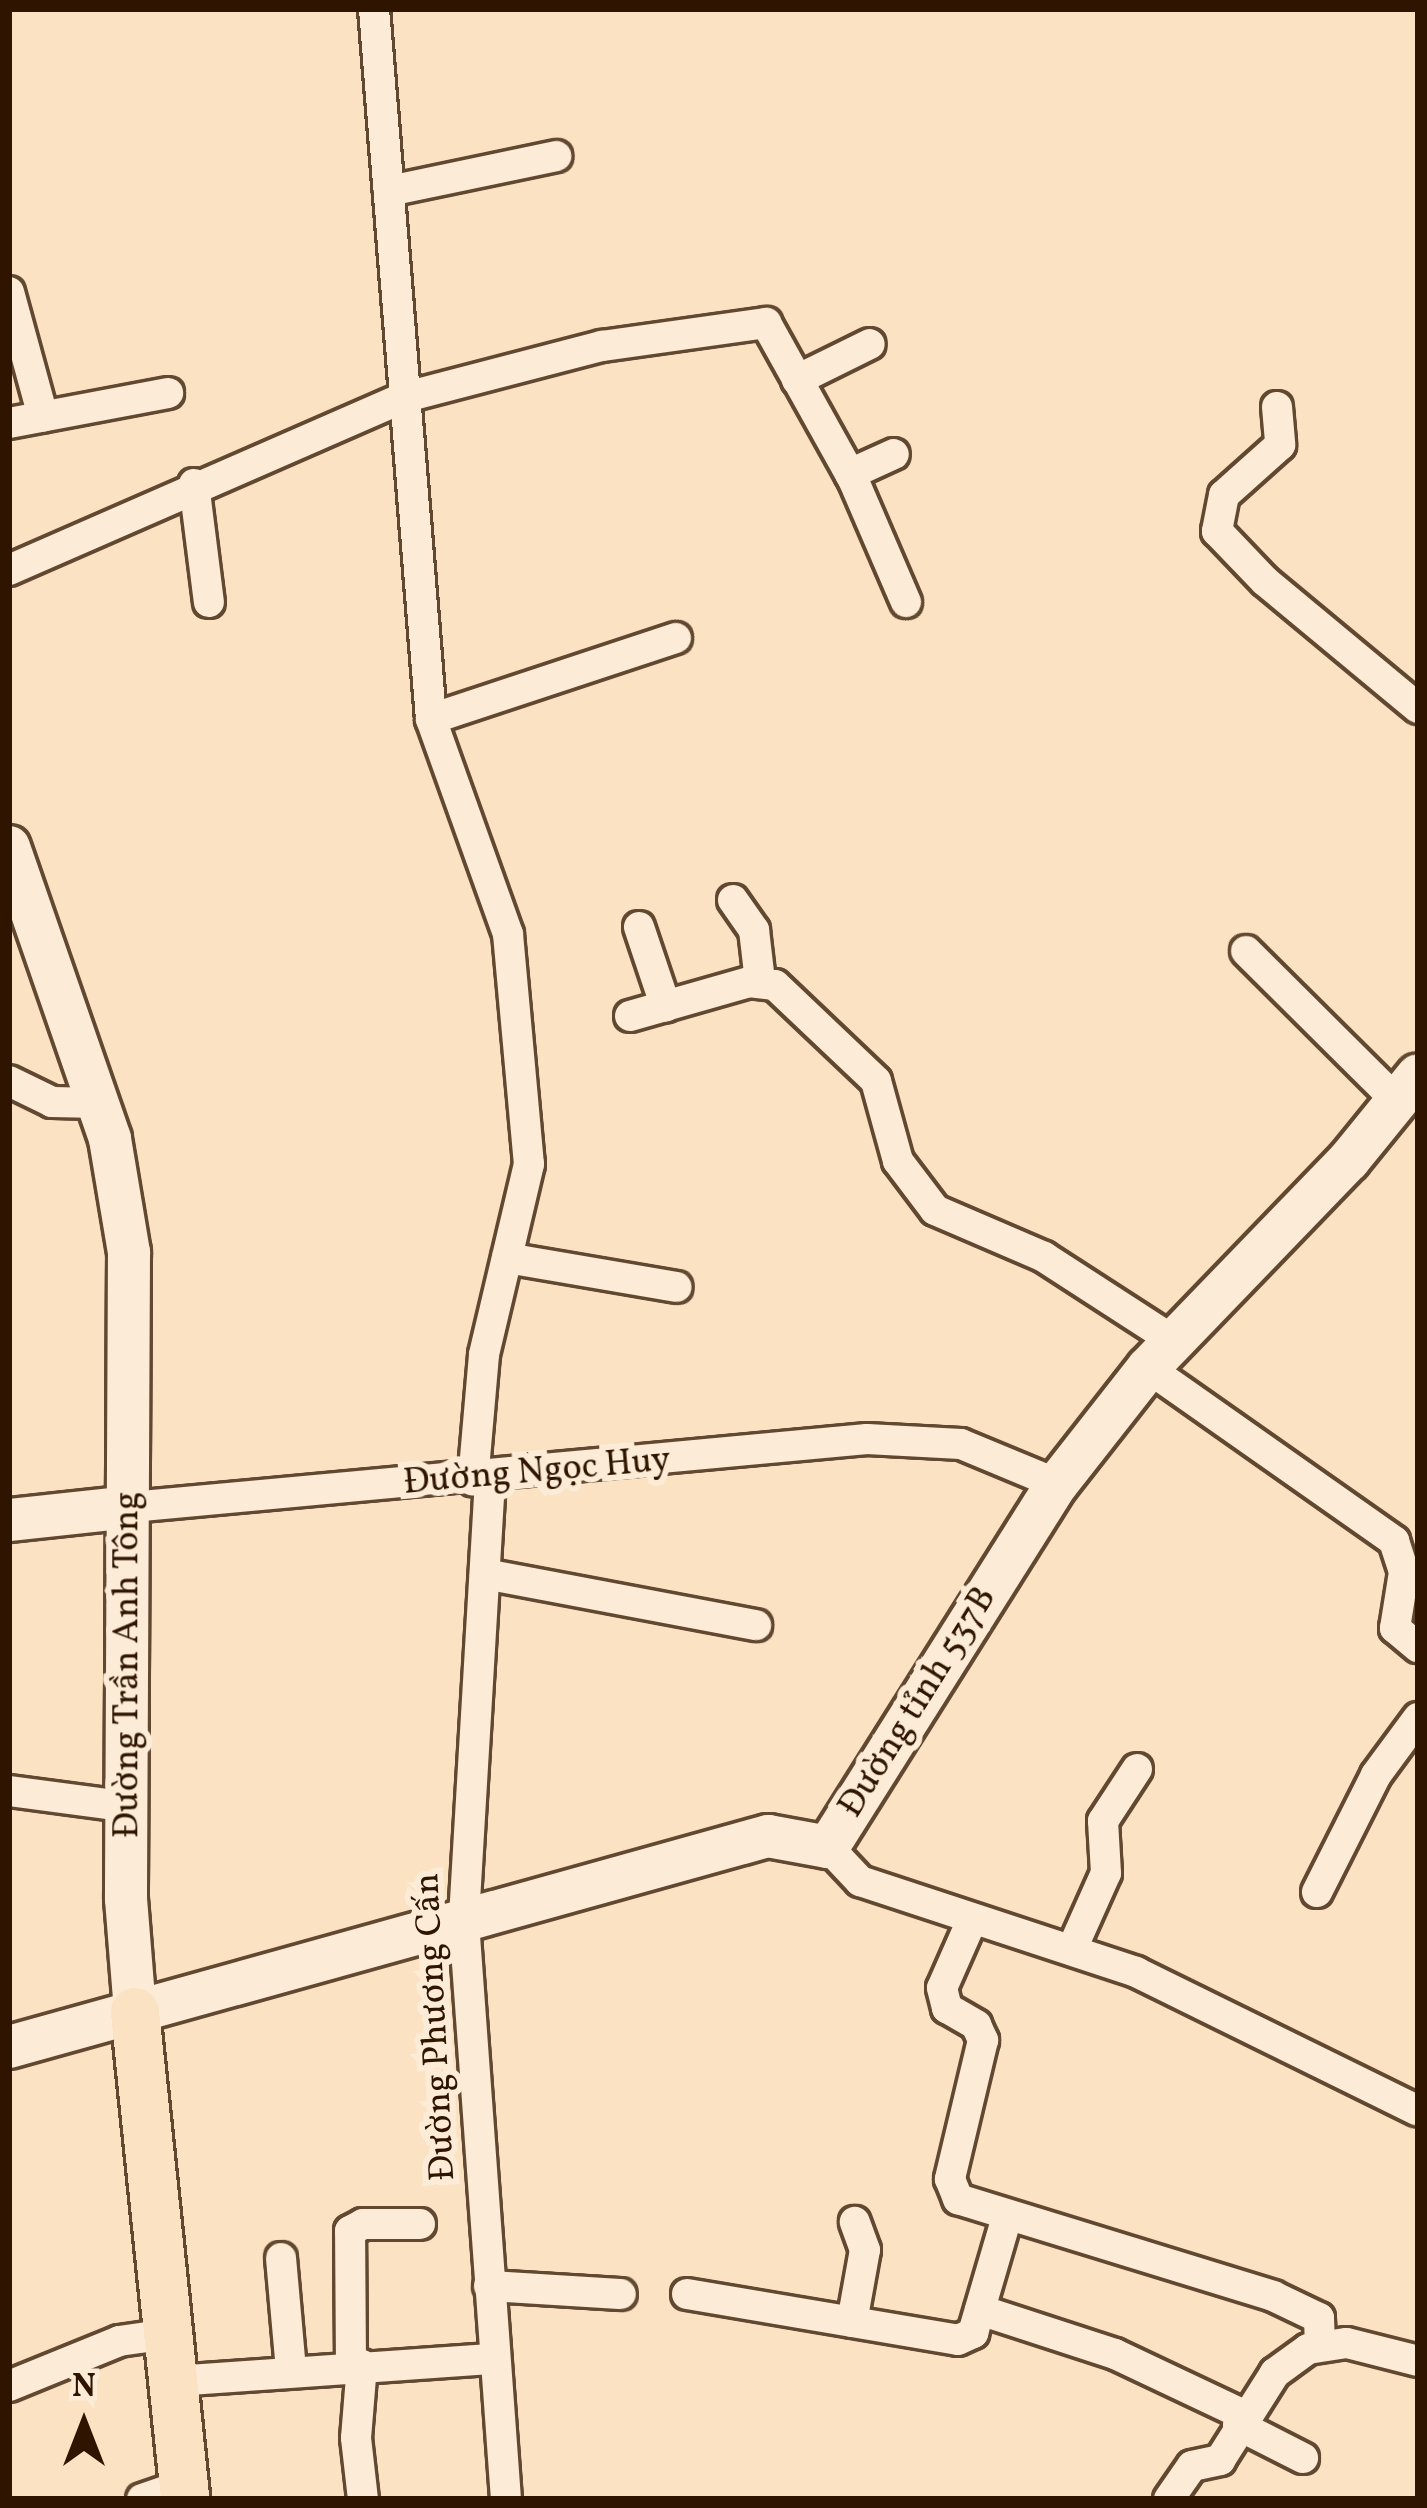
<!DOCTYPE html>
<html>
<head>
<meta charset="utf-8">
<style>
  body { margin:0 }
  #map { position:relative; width:1427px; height:2508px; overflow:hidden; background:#fae2c2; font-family:Vollkorn,serif }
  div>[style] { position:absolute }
  .roads { filter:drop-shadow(3px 0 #624830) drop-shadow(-3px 0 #624830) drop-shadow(0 3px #624830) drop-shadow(0 -3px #624830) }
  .street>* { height:30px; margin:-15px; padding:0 15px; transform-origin:15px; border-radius:15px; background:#fcecd7 }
  .secondary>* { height:42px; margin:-21px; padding:0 21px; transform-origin:21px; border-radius:21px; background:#fcecd7 }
  .primary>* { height:48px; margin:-24px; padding:0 24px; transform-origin:24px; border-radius:24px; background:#fae2c2 }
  span { translate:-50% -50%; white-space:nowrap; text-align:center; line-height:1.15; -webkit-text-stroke:12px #fcecd7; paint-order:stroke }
  .street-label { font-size:36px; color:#2f1500 }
  .frame { position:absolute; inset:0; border:12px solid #2f1500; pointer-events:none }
  .north { position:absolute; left:24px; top:2364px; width:120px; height:120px; -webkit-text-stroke:9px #fcecd7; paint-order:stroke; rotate:0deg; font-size:33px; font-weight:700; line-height:48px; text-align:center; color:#2f1500 }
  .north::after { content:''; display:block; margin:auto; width:42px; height:54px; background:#2f1500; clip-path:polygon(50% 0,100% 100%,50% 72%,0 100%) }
</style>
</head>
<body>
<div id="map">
  <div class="roads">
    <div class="street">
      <div style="left:374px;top:9px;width:712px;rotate:85.41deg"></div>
      <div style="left:431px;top:719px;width:228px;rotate:70.3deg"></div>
      <div style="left:508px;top:934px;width:231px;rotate:84.8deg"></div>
      <div style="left:529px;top:1164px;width:196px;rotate:103.3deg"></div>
      <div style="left:484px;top:1355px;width:126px;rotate:95deg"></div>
      <div style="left:389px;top:191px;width:171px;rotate:-11.8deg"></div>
      <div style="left:9px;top:292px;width:129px;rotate:74.7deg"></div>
      <div style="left:797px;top:380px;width:81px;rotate:-26.3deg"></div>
      <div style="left:1277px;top:407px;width:38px;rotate:85deg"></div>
      <div style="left:1280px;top:445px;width:75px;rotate:138.2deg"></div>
      <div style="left:1224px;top:495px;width:37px;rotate:101deg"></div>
      <div style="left:1217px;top:531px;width:69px;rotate:46.2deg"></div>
      <div style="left:1265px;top:581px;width:199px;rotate:39.7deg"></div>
      <div style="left:9px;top:423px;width:162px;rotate:-10.7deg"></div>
      <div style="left:850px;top:474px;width:48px;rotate:-24.4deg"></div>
      <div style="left:194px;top:484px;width:119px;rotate:82.8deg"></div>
      <div style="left:9px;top:570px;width:429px;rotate:-23.6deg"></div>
      <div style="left:402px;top:398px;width:207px;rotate:-14.6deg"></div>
      <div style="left:602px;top:346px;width:166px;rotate:-8deg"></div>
      <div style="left:766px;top:323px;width:179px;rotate:60.9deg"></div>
      <div style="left:853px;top:479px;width:134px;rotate:66.7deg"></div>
      <div style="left:431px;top:719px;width:258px;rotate:-18.3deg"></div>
      <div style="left:733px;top:900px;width:37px;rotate:55deg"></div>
      <div style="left:754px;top:930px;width:51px;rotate:83.3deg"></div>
      <div style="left:639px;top:927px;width:84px;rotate:71.4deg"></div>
      <div style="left:1246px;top:951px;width:211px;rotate:44.8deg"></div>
      <div style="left:630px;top:1016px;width:124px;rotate:-15.9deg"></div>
      <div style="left:749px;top:982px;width:26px;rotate:7deg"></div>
      <div style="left:775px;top:985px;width:139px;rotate:43.5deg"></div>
      <div style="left:876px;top:1081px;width:83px;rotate:74.6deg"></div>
      <div style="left:898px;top:1161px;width:61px;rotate:52.9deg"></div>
      <div style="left:935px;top:1210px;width:119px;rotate:23.3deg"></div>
      <div style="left:1044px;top:1257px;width:155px;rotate:32.9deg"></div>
      <div style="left:9px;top:1081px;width:48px;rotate:26deg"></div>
      <div style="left:52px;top:1102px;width:47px;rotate:1.2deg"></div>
      <div style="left:507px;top:1258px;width:172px;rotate:9.7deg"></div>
      <div style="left:1148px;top:1368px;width:301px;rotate:35.1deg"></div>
      <div style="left:1394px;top:1541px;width:33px;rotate:72deg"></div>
      <div style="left:1404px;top:1572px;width:57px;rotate:99.1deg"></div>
      <div style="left:1395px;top:1628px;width:30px;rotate:40deg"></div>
      <div style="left:490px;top:1480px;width:443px;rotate:93.4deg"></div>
      <div style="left:464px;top:1922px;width:579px;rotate:85.84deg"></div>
      <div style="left:131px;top:1507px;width:739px;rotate:-5.28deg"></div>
      <div style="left:867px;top:1439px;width:94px;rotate:3deg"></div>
      <div style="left:961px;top:1444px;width:104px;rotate:22.6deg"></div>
      <div style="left:485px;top:1574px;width:276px;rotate:10.7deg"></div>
      <div style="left:9px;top:1791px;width:121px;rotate:7.6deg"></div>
      <div style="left:828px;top:1847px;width:47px;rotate:46.7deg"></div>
      <div style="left:860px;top:1881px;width:291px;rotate:18.2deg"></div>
      <div style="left:1136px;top:1972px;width:314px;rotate:26.2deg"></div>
      <div style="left:1317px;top:1892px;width:131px;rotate:-63.2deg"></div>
      <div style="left:1376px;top:1775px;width:71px;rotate:-53.6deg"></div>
      <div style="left:972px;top:1920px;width:74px;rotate:113.8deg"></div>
      <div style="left:942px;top:1988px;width:21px;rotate:76deg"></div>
      <div style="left:947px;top:2008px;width:34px;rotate:30deg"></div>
      <div style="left:976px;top:2025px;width:17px;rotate:65deg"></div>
      <div style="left:983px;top:2040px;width:143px;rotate:103.4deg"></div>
      <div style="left:950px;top:2179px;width:22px;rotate:68deg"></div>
      <div style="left:958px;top:2199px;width:330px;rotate:17.1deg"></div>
      <div style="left:1273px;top:2296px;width:51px;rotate:25.6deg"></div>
      <div style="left:1319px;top:2318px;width:27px;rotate:88deg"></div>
      <div style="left:1072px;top:1949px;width:83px;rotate:-65.9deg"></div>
      <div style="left:1106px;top:1873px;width:52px;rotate:-93.3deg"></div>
      <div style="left:1103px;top:1821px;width:62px;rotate:-56.8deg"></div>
      <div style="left:281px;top:2258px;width:113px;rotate:84.9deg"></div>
      <div style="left:489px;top:2286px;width:132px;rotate:3.5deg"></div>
      <div style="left:687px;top:2294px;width:275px;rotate:9.6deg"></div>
      <div style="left:958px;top:2340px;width:17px;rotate:-25deg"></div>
      <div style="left:973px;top:2333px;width:121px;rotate:-73.7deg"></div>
      <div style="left:980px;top:2310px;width:142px;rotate:18.1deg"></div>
      <div style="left:1115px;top:2354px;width:145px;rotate:25.3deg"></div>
      <div style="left:852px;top:2322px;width:73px;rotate:-79.8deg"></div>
      <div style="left:865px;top:2250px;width:30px;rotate:-110deg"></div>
      <div style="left:362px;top:2365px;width:73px;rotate:94.7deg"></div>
      <div style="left:356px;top:2438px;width:61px;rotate:83.5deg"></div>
      <div style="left:351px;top:2366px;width:135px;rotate:-90.4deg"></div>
      <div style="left:350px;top:2231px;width:15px;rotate:-28deg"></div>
      <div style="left:363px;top:2224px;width:57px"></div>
      <div style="left:175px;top:2381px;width:319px;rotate:-4deg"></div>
      <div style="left:9px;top:2386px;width:119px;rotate:-22.2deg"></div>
      <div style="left:119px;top:2341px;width:49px;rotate:-8.1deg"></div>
      <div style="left:1238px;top:2425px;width:73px;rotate:26.9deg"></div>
      <div style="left:142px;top:2499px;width:43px;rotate:-18.9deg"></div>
      <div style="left:1169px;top:2499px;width:40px;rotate:-55.1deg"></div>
      <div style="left:1192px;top:2466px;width:29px;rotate:-12deg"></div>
      <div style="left:1220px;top:2460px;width:103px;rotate:-57.7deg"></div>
      <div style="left:1275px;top:2373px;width:41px;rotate:-36deg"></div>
      <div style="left:1308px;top:2349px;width:39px;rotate:-9deg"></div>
      <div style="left:1347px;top:2343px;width:73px;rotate:14.2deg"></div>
    </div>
    <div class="secondary">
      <div style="left:9px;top:847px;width:309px;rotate:70.9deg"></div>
      <div style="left:110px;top:1139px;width:115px;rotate:80.5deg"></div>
      <div style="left:129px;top:1252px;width:647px;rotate:90.27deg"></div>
      <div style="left:126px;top:1899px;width:113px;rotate:85.4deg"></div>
      <div style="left:9px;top:1520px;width:123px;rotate:-6.1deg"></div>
      <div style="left:9px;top:2047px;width:788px;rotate:-15.54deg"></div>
      <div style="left:768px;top:1836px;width:61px;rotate:10.4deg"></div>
      <div style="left:828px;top:1847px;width:429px;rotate:-57.8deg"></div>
      <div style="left:1057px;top:1484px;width:147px;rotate:-51.9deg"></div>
      <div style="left:1148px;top:1368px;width:289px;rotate:-46deg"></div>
      <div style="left:1349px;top:1160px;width:109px;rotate:-50.9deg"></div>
    </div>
    <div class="primary">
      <div style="left:135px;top:2012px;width:490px;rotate:84.1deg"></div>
    </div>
  </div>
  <div class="street-label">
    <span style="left:537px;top:1473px;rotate:-5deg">Đường Ngọc Huy</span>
    <span style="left:129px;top:1665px;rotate:-90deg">Đường Trần Anh Tông</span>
    <span style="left:919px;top:1703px;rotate:-58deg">Đường tỉnh 537B</span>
    <span style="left:437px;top:2027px;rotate:-93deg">Đường Phương Cấn</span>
  </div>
  <div class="frame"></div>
  <div class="north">N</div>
</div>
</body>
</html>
